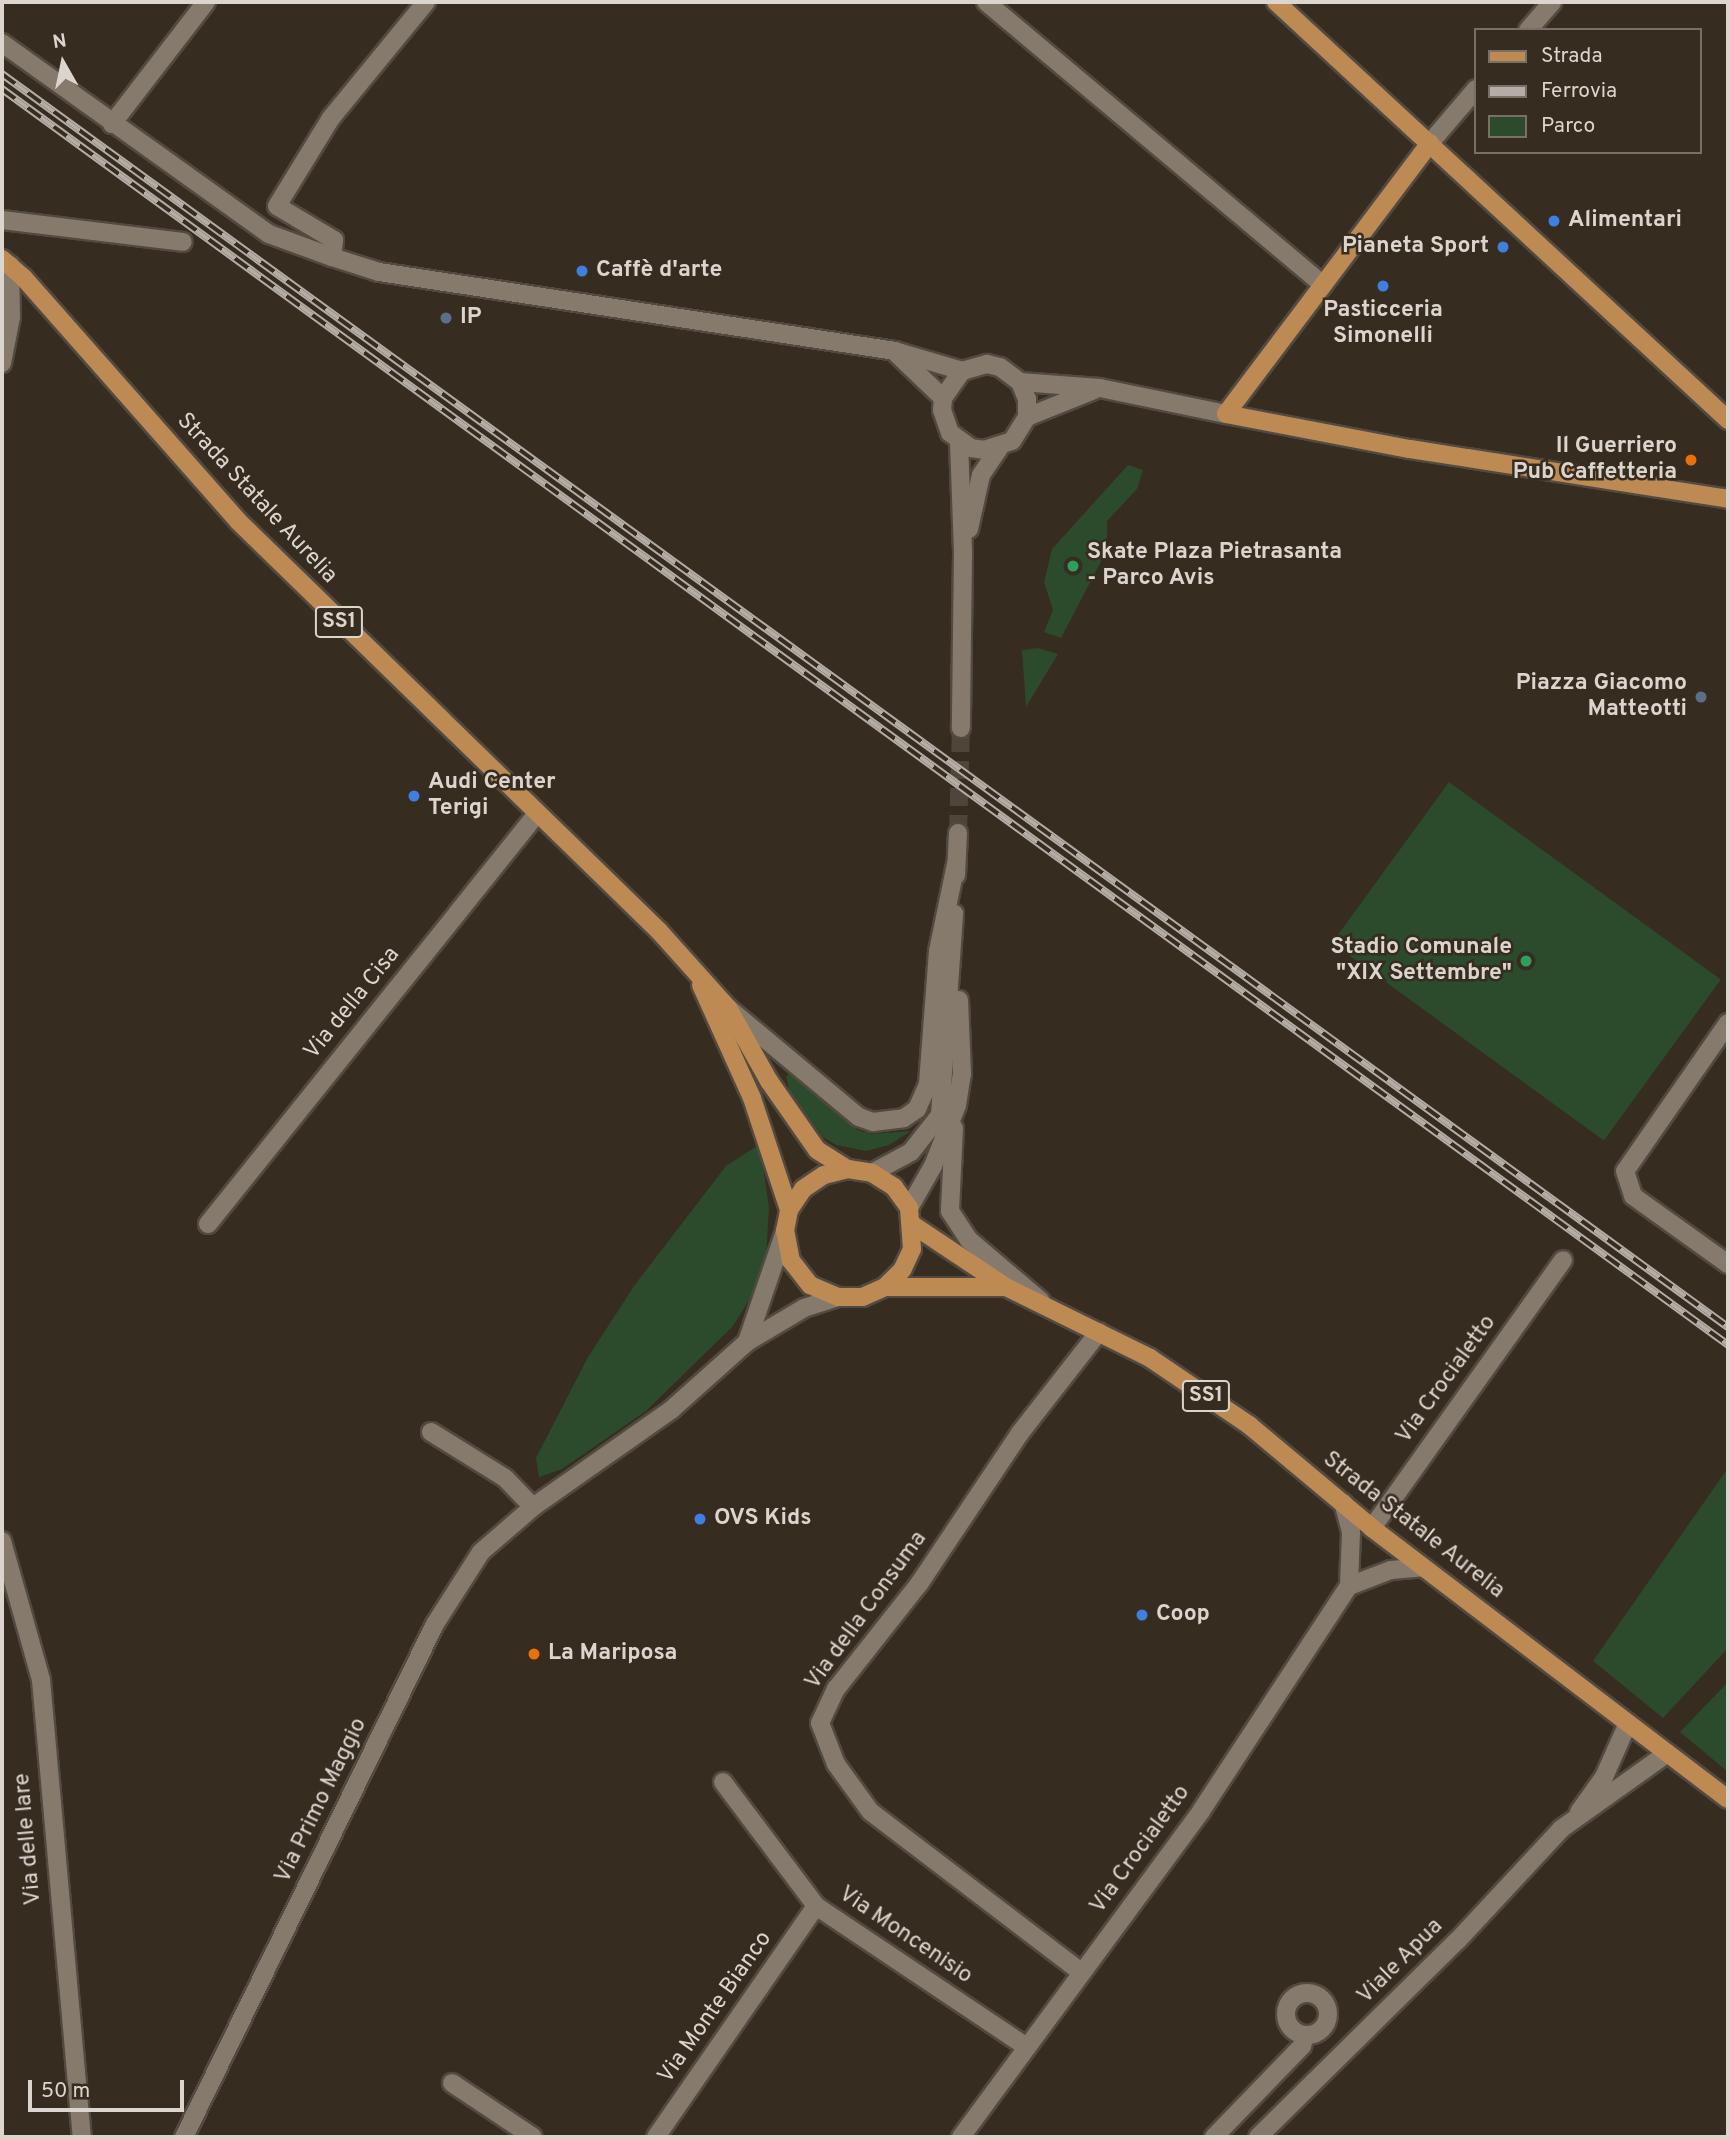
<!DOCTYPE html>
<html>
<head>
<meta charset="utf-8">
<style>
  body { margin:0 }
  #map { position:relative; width:1730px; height:2139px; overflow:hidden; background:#362c20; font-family:Overpass,sans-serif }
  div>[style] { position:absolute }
  .green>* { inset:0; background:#2c4b2d; transform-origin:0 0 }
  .minor-tunnel>* { height:18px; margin-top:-9px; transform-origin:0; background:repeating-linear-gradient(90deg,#4f453a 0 18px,transparent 0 27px) }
  .roads { filter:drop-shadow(2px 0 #524a40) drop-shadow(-2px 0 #524a40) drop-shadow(0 2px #524a40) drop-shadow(0 -2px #524a40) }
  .minor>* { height:18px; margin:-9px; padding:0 9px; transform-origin:9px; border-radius:9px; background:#867a6d }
  .minor>.ring { margin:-9px; padding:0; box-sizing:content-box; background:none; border:18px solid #867a6d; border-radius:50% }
  .major>* { height:18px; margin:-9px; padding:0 9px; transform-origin:9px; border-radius:9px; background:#be8a54 }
  .rail>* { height:8px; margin-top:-4px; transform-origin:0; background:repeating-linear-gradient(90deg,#362c20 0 16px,#b4ada5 0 32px); box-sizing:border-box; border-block:2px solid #b4ada5 }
  .dots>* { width:19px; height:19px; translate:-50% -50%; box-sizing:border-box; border:4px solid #362c20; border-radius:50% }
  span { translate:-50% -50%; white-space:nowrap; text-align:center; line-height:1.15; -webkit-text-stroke:5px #362c20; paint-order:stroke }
  .shield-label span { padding:2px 5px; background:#362c20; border:2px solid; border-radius:5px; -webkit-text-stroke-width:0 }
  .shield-label { font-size:21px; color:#dbd5ce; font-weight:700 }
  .poi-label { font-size:23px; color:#dbd5ce; font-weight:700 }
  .left { translate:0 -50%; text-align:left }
  .right { translate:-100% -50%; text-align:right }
  .street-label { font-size:23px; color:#dbd5ce }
  .frame { position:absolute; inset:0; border:4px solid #dbd5ce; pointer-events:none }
  .legend { position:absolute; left:1474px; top:28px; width:228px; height:126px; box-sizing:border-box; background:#362c20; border:2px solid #787066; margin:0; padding:9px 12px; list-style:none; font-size:21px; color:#dbd5ce }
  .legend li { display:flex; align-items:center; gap:14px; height:35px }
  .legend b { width:35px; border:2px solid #787066 }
  .north { position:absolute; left:28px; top:28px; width:70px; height:70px; -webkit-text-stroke:5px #362c20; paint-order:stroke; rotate:351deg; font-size:19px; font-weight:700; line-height:28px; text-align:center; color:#dbd5ce }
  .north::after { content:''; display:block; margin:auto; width:24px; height:32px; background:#dbd5ce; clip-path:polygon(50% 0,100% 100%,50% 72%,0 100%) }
  .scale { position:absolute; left:28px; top:2080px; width:156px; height:32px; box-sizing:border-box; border:4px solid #dbd5ce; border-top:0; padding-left:9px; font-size:21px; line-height:24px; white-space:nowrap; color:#dbd5ce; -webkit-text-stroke:5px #362c20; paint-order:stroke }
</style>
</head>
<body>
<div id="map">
  <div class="green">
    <div style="clip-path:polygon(1128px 465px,1143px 470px,1137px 489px,1107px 521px,1107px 550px,1061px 638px,1044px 632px,1053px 610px,1044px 582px,1052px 549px)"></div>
    <div style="clip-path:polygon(1038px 648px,1058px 654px,1026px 707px,1022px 650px)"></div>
    <div style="left:1449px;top:782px;width:336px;height:199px;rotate:36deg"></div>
    <div style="clip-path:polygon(797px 1072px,857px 1130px,872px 1134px,911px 1131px,889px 1145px,866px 1151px,836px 1145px,823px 1137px,790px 1093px,786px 1076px)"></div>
    <div style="clip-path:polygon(760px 1144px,769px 1208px,766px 1257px,756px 1289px,733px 1326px,646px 1411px,562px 1469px,539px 1477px,536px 1458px,588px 1357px,634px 1286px,726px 1166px)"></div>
    <div style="clip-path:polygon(1728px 1468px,1728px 1648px,1663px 1718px,1593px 1661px)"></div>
    <div style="clip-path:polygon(1728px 1682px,1728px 1772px,1680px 1732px)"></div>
  </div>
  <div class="minor-tunnel">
    <div style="left:958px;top:833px;width:105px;rotate:-88.4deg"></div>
  </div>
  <div class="roads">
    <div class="minor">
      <div style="left:986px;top:2px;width:440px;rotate:40deg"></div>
      <div style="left:1528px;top:30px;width:37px;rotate:-49deg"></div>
      <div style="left:2px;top:43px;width:328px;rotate:35.6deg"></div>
      <div style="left:269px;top:234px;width:67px;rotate:20.1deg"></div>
      <div style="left:332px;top:257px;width:49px;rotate:17.7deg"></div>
      <div style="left:379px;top:272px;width:522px;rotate:8.7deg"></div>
      <div style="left:895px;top:351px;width:70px;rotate:16.6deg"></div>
      <div style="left:962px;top:371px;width:26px;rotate:-16deg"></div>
      <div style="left:987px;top:364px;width:13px;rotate:13deg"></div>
      <div style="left:1000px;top:367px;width:25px;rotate:37deg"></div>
      <div style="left:1020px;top:382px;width:18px;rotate:68deg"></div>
      <div style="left:1027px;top:399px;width:18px;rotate:90deg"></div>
      <div style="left:1027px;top:417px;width:28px;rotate:122deg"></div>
      <div style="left:1012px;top:441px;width:28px;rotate:162deg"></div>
      <div style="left:985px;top:450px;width:14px;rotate:-172deg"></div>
      <div style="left:971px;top:448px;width:26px;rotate:-144deg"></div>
      <div style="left:950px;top:433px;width:24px;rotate:-109deg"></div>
      <div style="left:942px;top:410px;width:12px;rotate:-85deg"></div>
      <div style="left:943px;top:398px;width:33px;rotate:-55deg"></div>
      <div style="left:112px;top:124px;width:154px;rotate:-52.4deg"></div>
      <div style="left:1430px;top:143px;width:71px;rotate:-49.6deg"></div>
      <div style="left:2px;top:220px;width:182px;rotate:6.9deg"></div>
      <div style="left:332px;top:257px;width:17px;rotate:-83deg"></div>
      <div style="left:334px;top:240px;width:66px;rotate:-149.2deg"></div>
      <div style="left:277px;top:206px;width:103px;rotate:-58.5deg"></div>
      <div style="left:331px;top:118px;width:150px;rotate:-50.7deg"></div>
      <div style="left:897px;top:354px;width:64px;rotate:43.7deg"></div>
      <div style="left:2px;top:363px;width:47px;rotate:-78.9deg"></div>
      <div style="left:11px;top:317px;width:52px;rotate:-91.1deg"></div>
      <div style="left:1020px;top:382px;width:80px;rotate:4.3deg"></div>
      <div style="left:1100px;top:388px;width:129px;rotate:11.7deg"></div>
      <div style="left:1027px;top:417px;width:72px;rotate:-21.9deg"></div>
      <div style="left:959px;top:442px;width:111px;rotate:87.9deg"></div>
      <div style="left:963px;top:553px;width:175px;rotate:90.7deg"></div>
      <div style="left:969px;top:529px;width:55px;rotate:-77.5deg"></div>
      <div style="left:981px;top:475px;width:32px;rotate:-56deg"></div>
      <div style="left:956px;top:875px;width:42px;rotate:-87.3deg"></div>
      <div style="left:728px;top:1008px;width:170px;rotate:39.8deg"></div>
      <div style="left:859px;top:1117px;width:15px;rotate:20deg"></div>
      <div style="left:873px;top:1122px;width:31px;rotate:-7deg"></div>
      <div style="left:904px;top:1118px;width:16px;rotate:-35deg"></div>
      <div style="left:917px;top:1109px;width:27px;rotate:-66deg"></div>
      <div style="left:928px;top:1084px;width:133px;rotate:-85.7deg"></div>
      <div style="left:938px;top:951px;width:89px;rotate:-78.3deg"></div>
      <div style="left:1728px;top:1023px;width:180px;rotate:124.8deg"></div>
      <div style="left:1625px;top:1171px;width:26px;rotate:72deg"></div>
      <div style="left:1633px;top:1196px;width:117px;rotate:35.6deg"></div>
      <div style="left:954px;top:1128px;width:83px;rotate:92.8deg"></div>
      <div style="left:950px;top:1211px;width:35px;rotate:57deg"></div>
      <div style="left:969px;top:1240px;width:94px;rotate:40.3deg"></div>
      <div style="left:872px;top:1173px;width:44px;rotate:-28.3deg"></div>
      <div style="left:911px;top:1152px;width:47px;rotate:-51.9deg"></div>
      <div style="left:940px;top:1115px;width:202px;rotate:-86deg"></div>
      <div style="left:909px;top:1208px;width:48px;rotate:-60.3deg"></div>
      <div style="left:933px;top:1166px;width:66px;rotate:-68.5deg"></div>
      <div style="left:957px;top:1105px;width:31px;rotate:-81deg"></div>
      <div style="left:962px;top:1074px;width:74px;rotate:-92.3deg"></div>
      <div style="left:208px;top:1224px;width:524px;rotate:-51.27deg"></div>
      <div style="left:747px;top:1342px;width:117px;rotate:-71.1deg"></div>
      <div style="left:431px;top:1432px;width:87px;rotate:31.9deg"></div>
      <div style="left:505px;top:1478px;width:40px;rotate:46deg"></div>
      <div style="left:1372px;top:1528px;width:329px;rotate:-54.5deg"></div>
      <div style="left:2px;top:1541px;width:144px;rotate:74.3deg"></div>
      <div style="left:41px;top:1680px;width:459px;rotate:84.9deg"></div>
      <div style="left:1349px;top:1586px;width:45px;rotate:-20.9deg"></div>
      <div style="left:1391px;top:1570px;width:32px;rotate:-5deg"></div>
      <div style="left:723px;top:1782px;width:155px;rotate:53.1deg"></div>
      <div style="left:816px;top:1906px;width:254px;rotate:33.8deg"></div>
      <div style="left:1579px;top:1812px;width:43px;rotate:-54.5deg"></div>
      <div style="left:1604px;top:1777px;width:59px;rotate:-66deg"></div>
      <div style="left:1081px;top:1972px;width:265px;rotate:-142.7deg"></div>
      <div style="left:870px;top:1811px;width:58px;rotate:-125.9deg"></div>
      <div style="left:836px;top:1764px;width:44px;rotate:-111.3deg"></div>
      <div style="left:820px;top:1723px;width:38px;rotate:-65deg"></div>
      <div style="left:836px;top:1689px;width:134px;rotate:-51.7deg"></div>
      <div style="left:919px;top:1584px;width:182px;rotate:-56.2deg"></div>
      <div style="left:1020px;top:1433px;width:128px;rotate:-52deg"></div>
      <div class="ring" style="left:1286px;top:1993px;width:24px;height:24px"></div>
      <div style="left:452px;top:2083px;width:97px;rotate:33.7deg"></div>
      <div style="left:184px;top:2137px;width:571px;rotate:-63.93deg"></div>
      <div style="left:435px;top:1624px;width:85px;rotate:-57.4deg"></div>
      <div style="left:481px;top:1552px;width:69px;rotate:-40.9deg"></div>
      <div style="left:533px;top:1507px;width:169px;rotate:-35.1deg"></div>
      <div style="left:671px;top:1410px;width:102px;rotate:-41.8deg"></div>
      <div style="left:747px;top:1342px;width:66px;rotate:-30.8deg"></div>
      <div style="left:804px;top:1308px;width:36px;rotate:-18deg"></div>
      <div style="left:656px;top:2137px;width:281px;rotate:-55.3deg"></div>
      <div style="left:961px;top:2137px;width:405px;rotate:-53.6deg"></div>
      <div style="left:1201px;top:1811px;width:269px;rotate:-56.7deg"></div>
      <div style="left:1349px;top:1586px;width:54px;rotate:-87.9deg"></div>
      <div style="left:1351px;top:1532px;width:30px;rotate:-105deg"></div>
      <div style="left:1214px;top:2137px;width:127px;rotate:-46deg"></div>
      <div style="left:1302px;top:2046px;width:11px;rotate:-75deg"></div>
      <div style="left:1258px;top:2137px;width:281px;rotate:-44.6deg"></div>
      <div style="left:1458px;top:1940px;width:151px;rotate:-47.1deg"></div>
      <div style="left:1561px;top:1829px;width:129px;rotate:-35.5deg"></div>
    </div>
    <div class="major">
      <div style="left:1276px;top:2px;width:616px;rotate:42.76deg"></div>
      <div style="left:1430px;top:143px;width:339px;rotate:127deg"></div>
      <div style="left:1226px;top:414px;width:187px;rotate:10.8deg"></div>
      <div style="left:1410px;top:449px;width:322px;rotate:8.9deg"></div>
      <div style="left:2px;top:259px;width:28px;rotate:41deg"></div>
      <div style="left:23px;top:277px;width:325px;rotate:48.6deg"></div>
      <div style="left:238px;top:521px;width:588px;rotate:44.24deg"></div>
      <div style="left:659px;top:931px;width:103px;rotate:48.1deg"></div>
      <div style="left:728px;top:1008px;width:84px;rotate:60.7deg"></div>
      <div style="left:769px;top:1081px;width:84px;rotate:55.2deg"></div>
      <div style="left:817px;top:1150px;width:36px;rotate:32deg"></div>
      <div style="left:848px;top:1169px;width:24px;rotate:9deg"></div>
      <div style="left:872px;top:1173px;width:26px;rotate:32deg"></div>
      <div style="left:894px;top:1187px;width:26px;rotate:54deg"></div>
      <div style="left:909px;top:1208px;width:41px;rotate:85.8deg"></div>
      <div style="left:912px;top:1249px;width:23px;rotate:115deg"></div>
      <div style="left:902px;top:1270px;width:24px;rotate:135deg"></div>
      <div style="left:885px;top:1287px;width:24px;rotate:156deg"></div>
      <div style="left:863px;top:1297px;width:25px;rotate:180deg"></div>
      <div style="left:838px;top:1297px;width:30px;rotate:-157deg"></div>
      <div style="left:810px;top:1285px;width:31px;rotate:-128deg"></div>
      <div style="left:791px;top:1261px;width:31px;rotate:-101deg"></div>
      <div style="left:785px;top:1231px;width:21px;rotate:-79deg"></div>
      <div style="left:789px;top:1210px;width:25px;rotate:-56deg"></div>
      <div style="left:803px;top:1189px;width:25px;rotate:-34deg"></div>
      <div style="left:824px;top:1175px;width:25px;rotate:-14deg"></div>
      <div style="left:701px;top:985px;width:124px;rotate:65.7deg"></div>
      <div style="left:752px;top:1098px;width:118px;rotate:71.7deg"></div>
      <div style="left:913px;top:1225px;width:112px;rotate:33.7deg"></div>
      <div style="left:1006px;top:1287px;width:161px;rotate:26.2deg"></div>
      <div style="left:1150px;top:1358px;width:120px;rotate:34.1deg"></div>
      <div style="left:1249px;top:1425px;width:160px;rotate:39.9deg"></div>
      <div style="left:1372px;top:1528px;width:447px;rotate:37.3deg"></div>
      <div style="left:885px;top:1287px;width:121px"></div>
    </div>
  </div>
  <div class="rail">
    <div style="left:2px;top:74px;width:2133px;rotate:35.98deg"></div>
    <div style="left:2px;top:89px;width:2135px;rotate:36.04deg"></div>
  </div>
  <div class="dots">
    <div style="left:1554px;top:221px;background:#3f7fe0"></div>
    <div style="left:1503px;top:247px;background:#3f7fe0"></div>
    <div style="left:582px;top:271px;background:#3f7fe0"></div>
    <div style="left:1383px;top:286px;background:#3f7fe0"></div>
    <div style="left:446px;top:318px;background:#5c6f8a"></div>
    <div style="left:1691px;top:460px;background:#e8710a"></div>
    <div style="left:1073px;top:566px;background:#2e9e5b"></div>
    <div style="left:1701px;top:697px;background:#5c6f8a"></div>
    <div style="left:414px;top:796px;background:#3f7fe0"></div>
    <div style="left:1526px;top:961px;background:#2e9e5b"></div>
    <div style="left:700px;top:1519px;background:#3f7fe0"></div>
    <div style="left:1142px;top:1615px;background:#3f7fe0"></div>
    <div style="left:534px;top:1654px;background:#e8710a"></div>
  </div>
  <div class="shield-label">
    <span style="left:339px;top:622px">SS1</span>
    <span style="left:1206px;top:1396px">SS1</span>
  </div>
  <div class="poi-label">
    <span class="left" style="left:1568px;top:221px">Alimentari</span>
    <span class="right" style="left:1489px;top:247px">Pianeta Sport</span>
    <span class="left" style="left:596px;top:271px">Caffè d'arte</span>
    <span style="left:1383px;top:324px">Pasticceria<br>Simonelli</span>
    <span class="left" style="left:460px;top:318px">IP</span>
    <span class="right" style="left:1677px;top:460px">Il Guerriero<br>Pub Caffetteria</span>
    <span class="left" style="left:1087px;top:566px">Skate Plaza Pietrasanta<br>- Parco Avis</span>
    <span class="right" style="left:1687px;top:697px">Piazza Giacomo<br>Matteotti</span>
    <span class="left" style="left:428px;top:796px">Audi Center<br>Terigi</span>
    <span class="right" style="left:1512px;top:961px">Stadio Comunale<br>"XIX Settembre"</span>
    <span class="left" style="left:714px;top:1519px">OVS Kids</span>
    <span class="left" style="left:1156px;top:1615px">Coop</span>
    <span class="left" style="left:548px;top:1654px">La Mariposa</span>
  </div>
  <div class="street-label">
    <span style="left:256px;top:499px;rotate:47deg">Strada Statale Aurelia</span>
    <span style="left:353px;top:1004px;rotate:-51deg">Via della Cisa</span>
    <span style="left:1447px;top:1380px;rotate:-54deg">Via Crocialetto</span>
    <span style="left:1413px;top:1526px;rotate:38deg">Strada Statale Aurelia</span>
    <span style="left:867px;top:1611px;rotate:-54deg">Via della Consuma</span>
    <span style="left:322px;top:1801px;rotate:-64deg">Via Primo Maggio</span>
    <span style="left:29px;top:1839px;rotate:-95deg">Via delle Iare</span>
    <span style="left:1141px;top:1850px;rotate:-54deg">Via Crocialetto</span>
    <span style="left:905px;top:1936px;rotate:34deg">Via Moncenisio</span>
    <span style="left:1401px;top:1962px;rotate:-45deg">Viale Apua</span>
    <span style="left:716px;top:2008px;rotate:-55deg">Via Monte Bianco</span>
  </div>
  <div class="frame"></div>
  <ul class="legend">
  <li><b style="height:9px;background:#be8a54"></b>Strada</li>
  <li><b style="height:9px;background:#b4ada5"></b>Ferrovia</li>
  <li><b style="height:19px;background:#2c4b2d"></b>Parco</li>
  </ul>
  <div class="north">N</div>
  <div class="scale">50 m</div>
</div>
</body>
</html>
